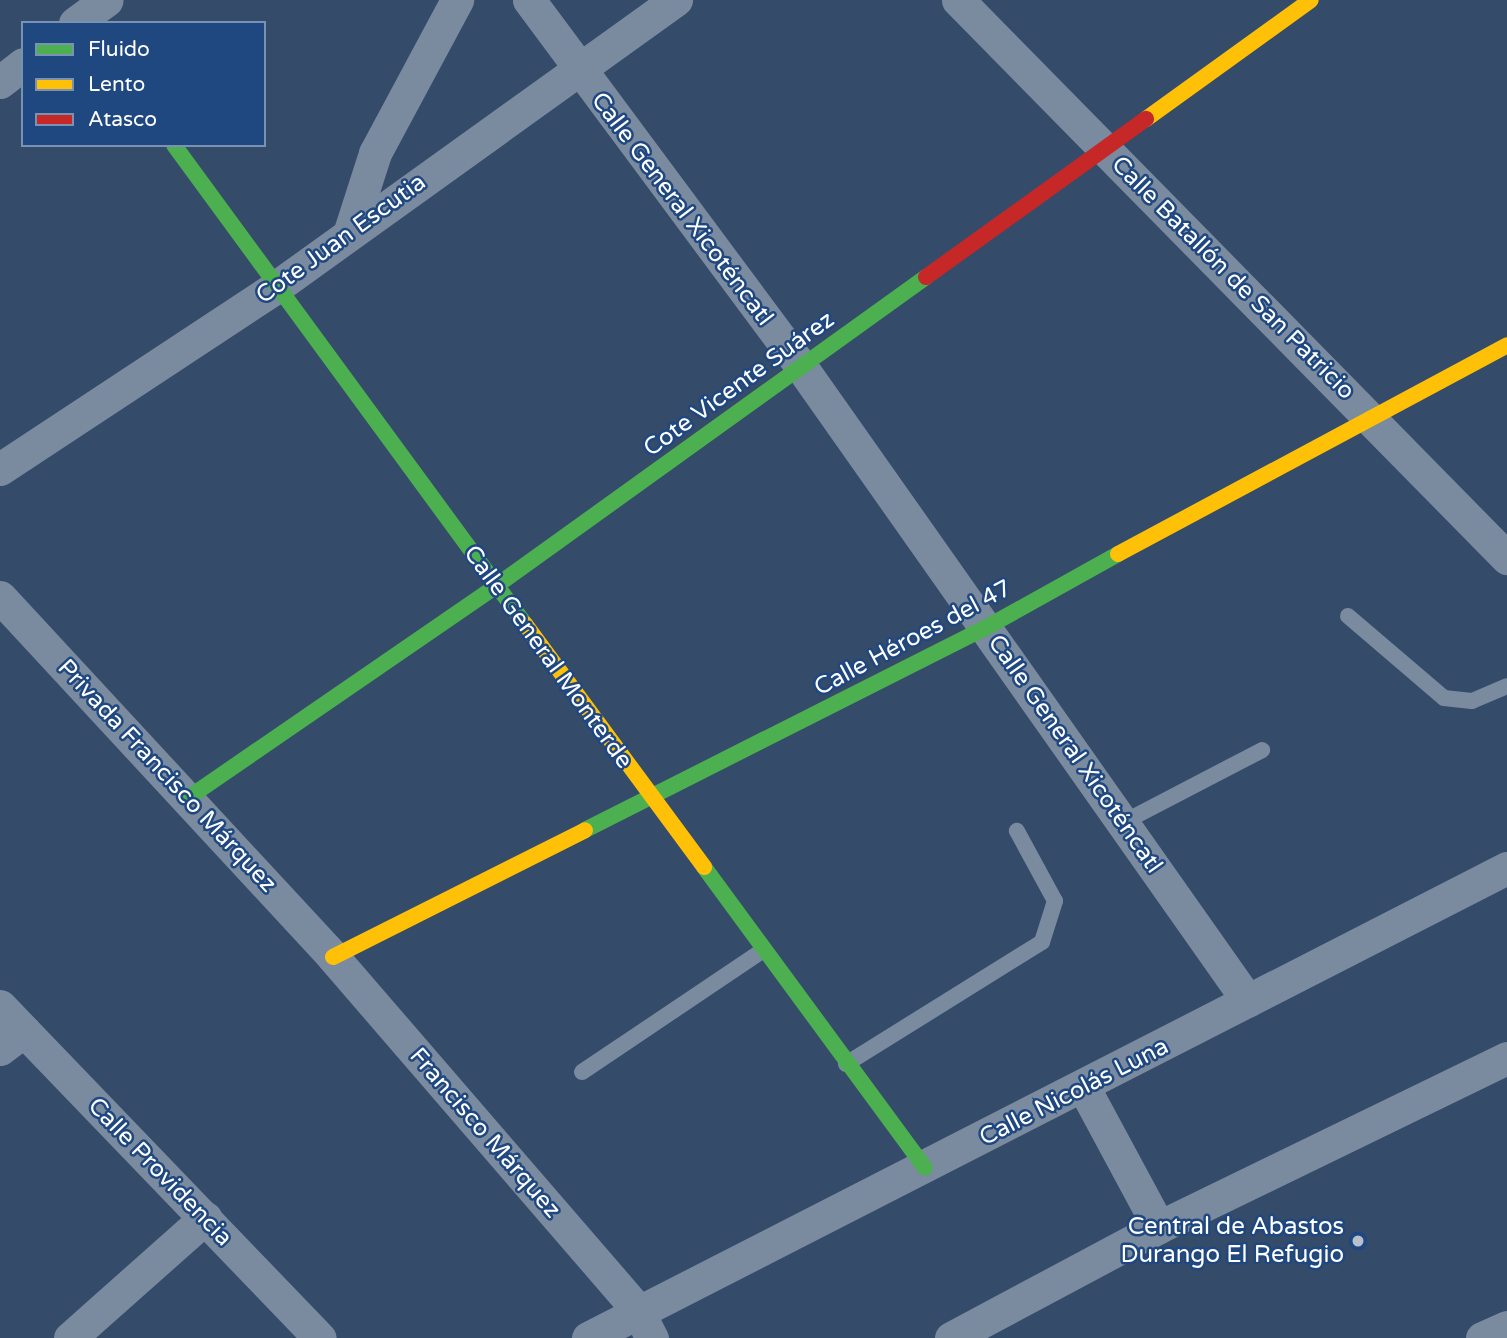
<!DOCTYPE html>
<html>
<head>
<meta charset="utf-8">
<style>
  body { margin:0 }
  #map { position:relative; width:1507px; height:1338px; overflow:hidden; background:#354b6a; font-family:"Varela Round",sans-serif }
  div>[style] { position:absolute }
  .lane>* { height:16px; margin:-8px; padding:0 8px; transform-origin:8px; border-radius:8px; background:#7a8ba0 }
  .street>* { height:33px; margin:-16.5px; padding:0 16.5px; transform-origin:16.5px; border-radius:16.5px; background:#7a8ba0 }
  .fast>* { height:16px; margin:-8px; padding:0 8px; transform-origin:8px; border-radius:8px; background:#4caf50 }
  .slow>* { height:16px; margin:-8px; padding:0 8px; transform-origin:8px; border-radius:8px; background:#ffc107 }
  .jam>* { height:16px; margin:-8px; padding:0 8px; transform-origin:8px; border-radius:8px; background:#c62828 }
  .dots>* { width:19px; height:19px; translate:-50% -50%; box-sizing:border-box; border:4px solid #1f4780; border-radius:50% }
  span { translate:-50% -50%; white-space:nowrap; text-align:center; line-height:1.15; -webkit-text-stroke:5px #1f4780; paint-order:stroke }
  .street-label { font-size:24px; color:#fff }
  .poi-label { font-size:24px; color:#fff }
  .right { translate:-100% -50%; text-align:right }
  .legend { position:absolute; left:21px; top:21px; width:245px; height:126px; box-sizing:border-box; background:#1f4780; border:2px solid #7991b3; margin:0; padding:9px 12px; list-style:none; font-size:21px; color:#fff }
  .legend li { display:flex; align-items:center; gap:14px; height:35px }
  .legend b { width:35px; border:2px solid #7991b3 }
</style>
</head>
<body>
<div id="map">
  <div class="lane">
    <div style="left:1348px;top:616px;width:126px;rotate:40.5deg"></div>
    <div style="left:1444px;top:698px;width:28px;rotate:6deg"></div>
    <div style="left:1472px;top:701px;width:38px;rotate:-23deg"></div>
    <div style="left:1122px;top:823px;width:158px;rotate:-27.5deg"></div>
    <div style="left:846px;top:1064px;width:231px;rotate:-31.9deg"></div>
    <div style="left:1042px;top:942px;width:43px;rotate:-72.4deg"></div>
    <div style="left:1055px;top:901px;width:80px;rotate:-118.5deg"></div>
    <div style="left:582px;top:1072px;width:217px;rotate:-33.9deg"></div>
  </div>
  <div class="street">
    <div style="left:529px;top:0;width:458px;rotate:53.4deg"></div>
    <div style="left:802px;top:368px;width:774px;rotate:54.83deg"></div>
    <div style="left:958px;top:0;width:783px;rotate:45.47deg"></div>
    <div style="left:75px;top:23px;width:39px;rotate:-36deg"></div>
    <div style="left:0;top:82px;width:29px;rotate:-38deg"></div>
    <div style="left:350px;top:231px;width:82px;rotate:-72.2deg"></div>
    <div style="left:375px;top:153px;width:174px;rotate:-61.8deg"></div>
    <div style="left:0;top:469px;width:334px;rotate:-33.4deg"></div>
    <div style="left:279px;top:285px;width:489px;rotate:-35.7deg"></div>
    <div style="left:0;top:597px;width:490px;rotate:47.2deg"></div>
    <div style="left:333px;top:957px;width:465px;rotate:49.2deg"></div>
    <div style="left:637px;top:1309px;width:33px;rotate:63deg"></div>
    <div style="left:0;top:1006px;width:461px;rotate:46.1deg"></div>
    <div style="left:0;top:1049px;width:30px;rotate:-37deg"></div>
    <div style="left:1084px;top:1088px;width:158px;rotate:61.7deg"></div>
    <div style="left:70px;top:1338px;width:181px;rotate:-41.6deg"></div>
    <div style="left:588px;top:1338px;width:1032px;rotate:-27.09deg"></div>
    <div style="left:951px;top:1338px;width:236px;rotate:-28.1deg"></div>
    <div style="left:1159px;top:1227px;width:387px;rotate:-25.9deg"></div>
    <div style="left:1482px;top:1338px;width:27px;rotate:-24deg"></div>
  </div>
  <div class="fast">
    <div style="left:174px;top:145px;width:594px;rotate:53.77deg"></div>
    <div style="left:188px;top:798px;width:374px;rotate:-34.5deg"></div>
    <div style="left:496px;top:586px;width:530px;rotate:-35.7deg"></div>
    <div style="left:585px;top:830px;width:450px;rotate:-26.8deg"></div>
    <div style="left:987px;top:627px;width:150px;rotate:-29.1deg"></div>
    <div style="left:704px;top:867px;width:373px;rotate:53.7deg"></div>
  </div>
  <div class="slow">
    <div style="left:1146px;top:119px;width:203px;rotate:-35.8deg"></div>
    <div style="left:1118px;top:554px;width:442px;rotate:-28.2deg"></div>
    <div style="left:525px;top:624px;width:302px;rotate:53.6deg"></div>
    <div style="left:333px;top:957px;width:282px;rotate:-26.7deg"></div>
  </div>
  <div class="jam">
    <div style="left:926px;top:277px;width:271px;rotate:-35.7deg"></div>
  </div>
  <div class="dots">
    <div style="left:1358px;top:1241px;background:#b8c0cb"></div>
  </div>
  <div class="street-label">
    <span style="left:682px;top:209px;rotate:53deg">Calle General Xicoténcatl</span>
    <span style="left:341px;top:239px;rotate:-36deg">Cote Juan Escutia</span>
    <span style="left:1233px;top:278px;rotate:45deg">Calle Batallón de San Patricio</span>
    <span style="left:739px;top:384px;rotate:-36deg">Cote Vicente Suárez</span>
    <span style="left:913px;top:638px;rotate:-28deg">Calle Héroes del 47</span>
    <span style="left:548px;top:657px;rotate:54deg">Calle General Monterde</span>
    <span style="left:1075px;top:754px;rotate:55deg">Calle General Xicoténcatl</span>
    <span style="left:167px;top:776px;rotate:47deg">Privada Francisco Márquez</span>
    <span style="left:1074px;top:1092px;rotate:-27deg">Calle Nicolás Luna</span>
    <span style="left:485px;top:1133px;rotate:49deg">Francisco Márquez</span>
    <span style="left:160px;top:1172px;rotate:46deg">Calle Providencia</span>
  </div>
  <div class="poi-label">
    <span class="right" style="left:1344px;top:1241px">Central de Abastos<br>Durango El Refugio</span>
  </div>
  <ul class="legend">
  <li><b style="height:9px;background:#4caf50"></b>Fluido</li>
  <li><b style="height:9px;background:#ffc107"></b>Lento</li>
  <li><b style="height:9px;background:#c62828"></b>Atasco</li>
  </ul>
</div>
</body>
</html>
